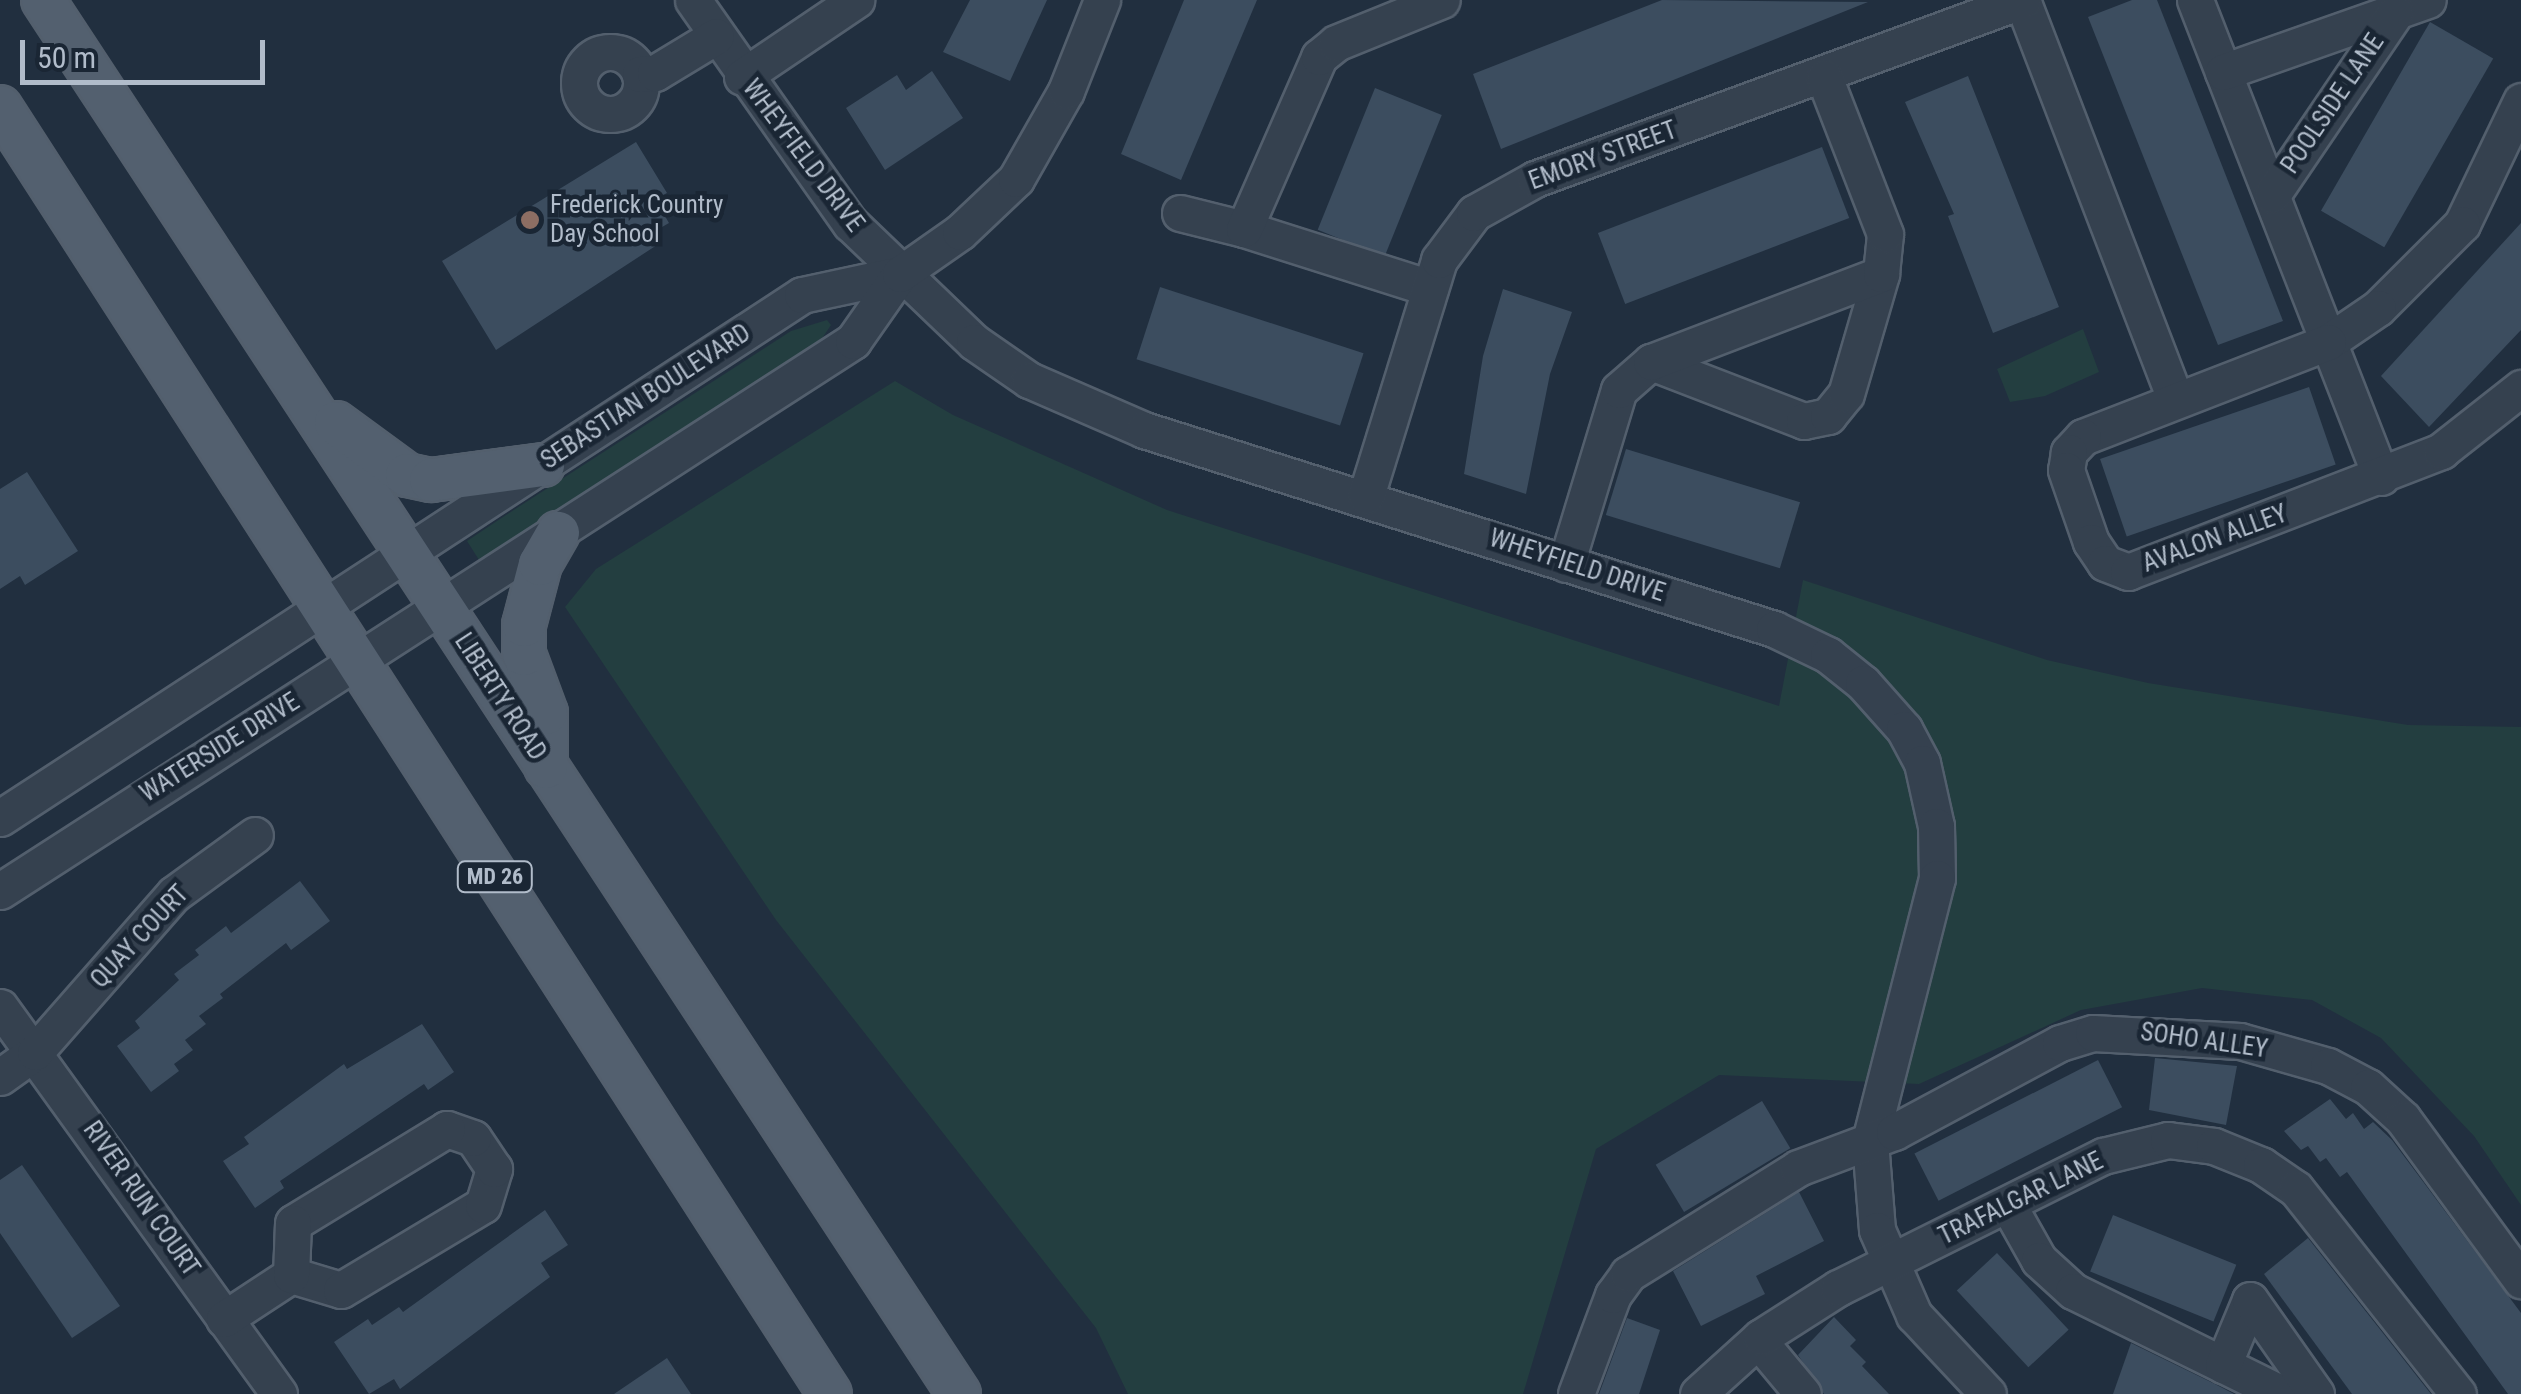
<!DOCTYPE html>
<html>
<head>
<meta charset="utf-8">
<style>
  body { margin:0 }
  #map { position:relative; width:2521px; height:1394px; overflow:hidden; background:#212f3f; font-family:"Roboto Condensed",sans-serif }
  div>[style] { position:absolute }
  .green>* { inset:0; background:#233e40 }
  .building>* { inset:0; background:#3c4d5f; transform-origin:0 0 }
  .roads { filter:drop-shadow(2px 0 #535f6d) drop-shadow(-2px 0 #535f6d) drop-shadow(0 2px #535f6d) drop-shadow(0 -2px #535f6d) }
  .minor>* { height:35px; margin:-17.5px; padding:0 17.5px; transform-origin:17.5px; border-radius:17.5px; background:#35414f }
  .minor>.ring { margin:-17.5px; padding:0; box-sizing:content-box; background:none; border:35px solid #35414f; border-radius:50% }
  .major>* { height:42px; margin:-21px; padding:0 21px; transform-origin:21px; border-radius:21px; background:#53606f }
  .dots>* { width:28px; height:28px; translate:-50% -50%; box-sizing:border-box; border:5px solid #1a2634; border-radius:50% }
  span { translate:-50% -50%; white-space:nowrap; text-align:center; line-height:1.15; -webkit-text-stroke:9px #1a2634; paint-order:stroke }
  .shield-label span { padding:2px 8px; background:#1a2634; border:2px solid; border-radius:8px; -webkit-text-stroke-width:0 }
  .shield-label { font-size:22px; color:#b1bcca; font-weight:700 }
  .street-label { font-size:25px; color:#b1bcca }
  .poi-label { font-size:25px; color:#b1bcca }
  .left { translate:0 -50%; text-align:left }
  .scale { position:absolute; left:20px; top:40px; width:245px; height:45px; box-sizing:border-box; border:5px solid #b1bcca; border-top:0; padding-left:12px; font-size:30px; line-height:35px; white-space:nowrap; color:#b1bcca; -webkit-text-stroke:8px #1a2634; paint-order:stroke }
</style>
</head>
<body>
<div id="map">
  <div class="green">
    <div style="clip-path:polygon(827px 320px,831px 325px,817px 346px,479px 560px,467px 541px,506px 515px,791px 331px)"></div>
    <div style="clip-path:polygon(2083px 329px,2099px 372px,2045px 396px,2010px 402px,1997px 369px)"></div>
    <div style="clip-path:polygon(895px 381px,953px 415px,1167px 510px,1779px 706px,1803px 580px,2047px 660px,2148px 683px,2408px 725px,2521px 727px,2521px 1205px,2474px 1136px,2381px 1038px,2312px 1000px,2202px 988px,2081px 1010px,1919px 1084px,1719px 1075px,1596px 1149px,1523px 1394px,1128px 1394px,1096px 1328px,776px 920px,565px 607px,596px 569px)"></div>
  </div>
  <div class="building">
    <div style="clip-path:polygon(970px 0,1047px 0,1010px 81px,943px 52px)"></div>
    <div style="clip-path:polygon(1184px 0,1257px 0,1181px 180px,1121px 154px)"></div>
    <div style="clip-path:polygon(1662px 0,1868px 2px,1501px 149px,1473px 74px)"></div>
    <div style="clip-path:polygon(2132px 0,2157px 0,2283px 321px,2218px 345px,2088px 17px)"></div>
    <div style="left:2430px;top:22px;width:73px;height:218px;rotate:30deg"></div>
    <div style="clip-path:polygon(932px 71px,963px 118px,885px 170px,846px 108px,897px 75px,906px 90px)"></div>
    <div style="clip-path:polygon(1968px 76px,2059px 307px,1993px 333px,1948px 216px,1954px 214px,1905px 102px)"></div>
    <div style="left:1375px;top:88px;width:72px;height:153px;rotate:22deg"></div>
    <div style="clip-path:polygon(636px 142px,667px 193px,655px 199px,669px 223px,650px 234px,657px 245px,496px 350px,442px 261px)"></div>
    <div style="left:1822px;top:147px;width:76px;height:240px;rotate:69deg"></div>
    <div style="clip-path:polygon(2521px 223px,2521px 330px,2429px 427px,2381px 376px)"></div>
    <div style="left:1160px;top:287px;width:214px;height:76px;rotate:18deg"></div>
    <div style="clip-path:polygon(1503px 289px,1572px 312px,1550px 374px,1526px 494px,1464px 474px,1483px 356px)"></div>
    <div style="left:2309px;top:387px;width:82px;height:221px;rotate:71deg"></div>
    <div style="left:1626px;top:449px;width:182px;height:69px;rotate:17deg"></div>
    <div style="clip-path:polygon(27px 472px,78px 551px,25px 585px,20px 576px,0 589px,0 489px)"></div>
    <div style="clip-path:polygon(300px 881px,330px 921px,291px 950px,286px 943px,220px 994px,223px 998px,199px 1016px,206px 1024px,185px 1040px,193px 1050px,174px 1064px,179px 1071px,151px 1092px,117px 1046px,140px 1028px,135px 1021px,179px 980px,174px 974px,199px 955px,195px 950px,226px 926px,231px 933px)"></div>
    <div style="clip-path:polygon(422px 1024px,454px 1072px,428px 1090px,424px 1084px,280px 1181px,284px 1188px,255px 1208px,223px 1161px,249px 1144px,244px 1137px,344px 1064px,347px 1069px)"></div>
    <div style="clip-path:polygon(2155px 1058px,2237px 1066px,2226px 1125px,2149px 1110px)"></div>
    <div style="left:2098px;top:1060px;width:53px;height:206px;rotate:63deg"></div>
    <div style="clip-path:polygon(2330px 1099px,2346px 1119px,2353px 1113px,2364px 1129px,2373px 1122px,2392px 1140px,2521px 1313px,2521px 1394px,2508px 1394px,2347px 1172px,2340px 1177px,2326px 1158px,2320px 1162px,2308px 1146px,2301px 1150px,2284px 1131px)"></div>
    <div style="left:1762px;top:1101px;width:55px;height:124px;rotate:59deg"></div>
    <div style="clip-path:polygon(22px 1165px,120px 1306px,72px 1338px,0 1233px,0 1180px)"></div>
    <div style="clip-path:polygon(1799px 1192px,1824px 1241px,1756px 1276px,1765px 1294px,1701px 1326px,1673px 1271px)"></div>
    <div style="clip-path:polygon(545px 1210px,568px 1245px,541px 1263px,550px 1277px,400px 1389px,394px 1379px,369px 1394px,334px 1342px,368px 1319px,372px 1325px,399px 1307px,403px 1312px)"></div>
    <div style="left:2113px;top:1215px;width:133px;height:61px;rotate:22deg"></div>
    <div style="clip-path:polygon(2308px 1238px,2431px 1394px,2352px 1394px,2264px 1274px)"></div>
    <div style="left:1997px;top:1253px;width:105px;height:55px;rotate:47deg"></div>
    <div style="clip-path:polygon(1834px 1317px,1856px 1340px,1850px 1346px,1866px 1362px,1862px 1366px,1889px 1394px,1824px 1394px,1798px 1355px)"></div>
    <div style="clip-path:polygon(1627px 1318px,1660px 1330px,1639px 1394px,1599px 1394px)"></div>
    <div style="clip-path:polygon(2131px 1343px,2215px 1384px,2234px 1394px,2113px 1394px)"></div>
    <div style="clip-path:polygon(667px 1358px,691px 1394px,614px 1394px)"></div>
  </div>
  <div class="roads">
    <div class="minor">
      <div style="left:693px;top:0;width:273px;rotate:54.9deg"></div>
      <div style="left:850px;top:223px;width:172px;rotate:43.8deg"></div>
      <div style="left:974px;top:342px;width:67px;rotate:34.6deg"></div>
      <div style="left:1029px;top:380px;width:125px;rotate:23.5deg"></div>
      <div style="left:1144px;top:430px;width:661px;rotate:17.53deg"></div>
      <div style="left:1774px;top:629px;width:60px;rotate:25.7deg"></div>
      <div style="left:1828px;top:655px;width:45px;rotate:38.7deg"></div>
      <div style="left:1863px;top:683px;width:62px;rotate:48.3deg"></div>
      <div style="left:1904px;top:729px;width:38px;rotate:62deg"></div>
      <div style="left:1922px;top:763px;width:65px;rotate:77.5deg"></div>
      <div style="left:1936px;top:826px;width:52px;rotate:88.9deg"></div>
      <div style="left:1937px;top:878px;width:271px;rotate:104.3deg"></div>
      <div style="left:1870px;top:1141px;width:89px;rotate:85.5deg"></div>
      <div style="left:1877px;top:1230px;width:93px;rotate:66.5deg"></div>
      <div style="left:1914px;top:1315px;width:108px;rotate:46.9deg"></div>
      <div style="left:2022px;top:0;width:427px;rotate:69deg"></div>
      <div style="left:2195px;top:0;width:512px;rotate:68.7deg"></div>
      <div class="ring" style="left:579px;top:52px;width:27px;height:27px"></div>
      <div style="left:2223px;top:72px;width:217px;rotate:-19.4deg"></div>
      <div style="left:640px;top:74px;width:15px;rotate:-4deg"></div>
      <div style="left:655px;top:73px;width:71px;rotate:-31.2deg"></div>
      <div style="left:742px;top:77px;width:138px;rotate:-34deg"></div>
      <div style="left:2521px;top:101px;width:136px;rotate:115.6deg"></div>
      <div style="left:2462px;top:224px;width:119px;rotate:135deg"></div>
      <div style="left:2378px;top:308px;width:60px;rotate:145.8deg"></div>
      <div style="left:2328px;top:342px;width:263px;rotate:158.8deg"></div>
      <div style="left:2083px;top:437px;width:21px;rotate:133deg"></div>
      <div style="left:2069px;top:452px;width:18px;rotate:99deg"></div>
      <div style="left:2066px;top:470px;width:76px;rotate:70.9deg"></div>
      <div style="left:2091px;top:542px;width:25px;rotate:56deg"></div>
      <div style="left:2105px;top:563px;width:25px;rotate:21deg"></div>
      <div style="left:2128px;top:572px;width:336px;rotate:-21.1deg"></div>
      <div style="left:2441px;top:451px;width:102px;rotate:-38.2deg"></div>
      <div style="left:2272px;top:195px;width:220px;rotate:-55.9deg"></div>
      <div style="left:1180px;top:213px;width:66px;rotate:14deg"></div>
      <div style="left:1430px;top:288px;width:195px;rotate:-162.4deg"></div>
      <div style="left:1244px;top:229px;width:188px;rotate:-66.4deg"></div>
      <div style="left:1319px;top:57px;width:22px;rotate:-39deg"></div>
      <div style="left:1336px;top:43px;width:114px;rotate:-22.1deg"></div>
      <div style="left:1651px;top:362px;width:164px;rotate:21.1deg"></div>
      <div style="left:1804px;top:421px;width:25px;rotate:-12deg"></div>
      <div style="left:1828px;top:416px;width:28px;rotate:-51deg"></div>
      <div style="left:1846px;top:394px;width:125px;rotate:-73.7deg"></div>
      <div style="left:1366px;top:496px;width:247px;rotate:-72.8deg"></div>
      <div style="left:1439px;top:260px;width:59px;rotate:-53.3deg"></div>
      <div style="left:1474px;top:213px;width:70px;rotate:-29.1deg"></div>
      <div style="left:1535px;top:179px;width:520px;rotate:-20.14deg"></div>
      <div style="left:1566px;top:564px;width:182px;rotate:-73.1deg"></div>
      <div style="left:1619px;top:390px;width:43px;rotate:-41.2deg"></div>
      <div style="left:1651px;top:362px;width:246px;rotate:-20.9deg"></div>
      <div style="left:1881px;top:274px;width:40px;rotate:-84.3deg"></div>
      <div style="left:1885px;top:234px;width:168px;rotate:-111.2deg"></div>
      <div style="left:0;top:818px;width:957px;rotate:-33.11deg"></div>
      <div style="left:802px;top:295px;width:100px;rotate:-12.1deg"></div>
      <div style="left:0;top:891px;width:1015px;rotate:-32.81deg"></div>
      <div style="left:853px;top:341px;width:82px;rotate:-55deg"></div>
      <div style="left:900px;top:274px;width:73px;rotate:-35deg"></div>
      <div style="left:960px;top:232px;width:77px;rotate:-43.4deg"></div>
      <div style="left:1016px;top:179px;width:101px;rotate:-60.4deg"></div>
      <div style="left:1066px;top:91px;width:98px;rotate:-68.4deg"></div>
      <div style="left:0;top:1007px;width:477px;rotate:54.2deg"></div>
      <div style="left:0;top:1077px;width:43px;rotate:-35.5deg"></div>
      <div style="left:35px;top:1052px;width:210px;rotate:-48.7deg"></div>
      <div style="left:174px;top:894px;width:100px;rotate:-36.1deg"></div>
      <div style="left:2008px;top:1205px;width:63px;rotate:60.6deg"></div>
      <div style="left:2039px;top:1260px;width:46px;rotate:42.4deg"></div>
      <div style="left:2073px;top:1291px;width:233px;rotate:26.2deg"></div>
      <div style="left:224px;top:1319px;width:80px;rotate:-33.3deg"></div>
      <div style="left:291px;top:1275px;width:52px;rotate:16.7deg"></div>
      <div style="left:341px;top:1290px;width:165px;rotate:-30.9deg"></div>
      <div style="left:483px;top:1205px;width:38px;rotate:-73deg"></div>
      <div style="left:494px;top:1169px;width:37px;rotate:-124deg"></div>
      <div style="left:473px;top:1138px;width:28px;rotate:-161deg"></div>
      <div style="left:447px;top:1129px;width:180px;rotate:148.6deg"></div>
      <div style="left:293px;top:1223px;width:52px;rotate:92.2deg"></div>
      <div style="left:1758px;top:1340px;width:70px;rotate:50.2deg"></div>
      <div style="left:2223px;top:1365px;width:70px;rotate:-67.4deg"></div>
      <div style="left:2250px;top:1300px;width:115px;rotate:54.9deg"></div>
      <div style="left:1576px;top:1394px;width:106px;rotate:-69.5deg"></div>
      <div style="left:1613px;top:1295px;width:26px;rotate:-54deg"></div>
      <div style="left:1628px;top:1274px;width:200px;rotate:-31.9deg"></div>
      <div style="left:1798px;top:1168px;width:103px;rotate:-20.6deg"></div>
      <div style="left:1894px;top:1132px;width:188px;rotate:-28.2deg"></div>
      <div style="left:2060px;top:1043px;width:34px;rotate:-17deg"></div>
      <div style="left:2093px;top:1033px;width:147px;rotate:3.1deg"></div>
      <div style="left:2240px;top:1041px;width:91px;rotate:15.9deg"></div>
      <div style="left:2328px;top:1066px;width:45px;rotate:27.7deg"></div>
      <div style="left:2368px;top:1087px;width:47px;rotate:42.4deg"></div>
      <div style="left:2403px;top:1119px;width:200px;rotate:53.8deg"></div>
      <div style="left:1698px;top:1394px;width:85px;rotate:-42.1deg"></div>
      <div style="left:1761px;top:1337px;width:91px;rotate:-32.5deg"></div>
      <div style="left:1838px;top:1288px;width:296px;rotate:-26.5deg"></div>
      <div style="left:2103px;top:1156px;width:67px;rotate:-13.8deg"></div>
      <div style="left:2168px;top:1140px;width:46px;rotate:7.4deg"></div>
      <div style="left:2214px;top:1146px;width:51px;rotate:22deg"></div>
      <div style="left:2261px;top:1165px;width:42px;rotate:34.4deg"></div>
      <div style="left:2296px;top:1189px;width:261px;rotate:51.7deg"></div>
    </div>
    <div class="major">
      <div style="left:43px;top:0;width:1668px;rotate:56.69deg"></div>
      <div style="left:0;top:107px;width:1531px;rotate:57.18deg"></div>
      <div style="left:336px;top:423px;width:88px;rotate:36.2deg"></div>
      <div style="left:407px;top:475px;width:25px;rotate:12deg"></div>
      <div style="left:431px;top:480px;width:113px;rotate:-7.6deg"></div>
      <div style="left:546px;top:767px;width:54px;rotate:-90deg"></div>
      <div style="left:546px;top:713px;width:63px;rotate:-110.4deg"></div>
      <div style="left:524px;top:654px;width:29px;rotate:-90deg"></div>
      <div style="left:524px;top:625px;width:63px;rotate:-75.3deg"></div>
      <div style="left:540px;top:564px;width:36px;rotate:-60deg"></div>
    </div>
  </div>
  <div class="dots">
    <div style="left:530px;top:220px;background:#8d6e63"></div>
  </div>
  <div class="shield-label">
    <span style="left:495px;top:877px">MD 26</span>
  </div>
  <div class="street-label">
    <span style="left:2333px;top:104px;rotate:-56deg">POOLSIDE LANE</span>
    <span style="left:803px;top:156px;rotate:53deg">WHEYFIELD DRIVE</span>
    <span style="left:1603px;top:156px;rotate:-20deg">EMORY STREET</span>
    <span style="left:646px;top:397px;rotate:-33deg">SEBASTIAN BOULEVARD</span>
    <span style="left:2215px;top:539px;rotate:-20deg">AVALON ALLEY</span>
    <span style="left:1577px;top:566px;rotate:18deg">WHEYFIELD DRIVE</span>
    <span style="left:500px;top:697px;rotate:57deg">LIBERTY ROAD</span>
    <span style="left:220px;top:748px;rotate:-32deg">WATERSIDE DRIVE</span>
    <span style="left:140px;top:937px;rotate:-47deg">QUAY COURT</span>
    <span style="left:2204px;top:1041px;rotate:8deg">SOHO ALLEY</span>
    <span style="left:141px;top:1199px;rotate:55deg">RIVER RUN COURT</span>
    <span style="left:2021px;top:1199px;rotate:-26deg">TRAFALGAR LANE</span>
  </div>
  <div class="poi-label">
    <span class="left" style="left:550px;top:220px">Frederick Country<br>Day School</span>
  </div>
  <div class="scale">50 m</div>
</div>
</body>
</html>
